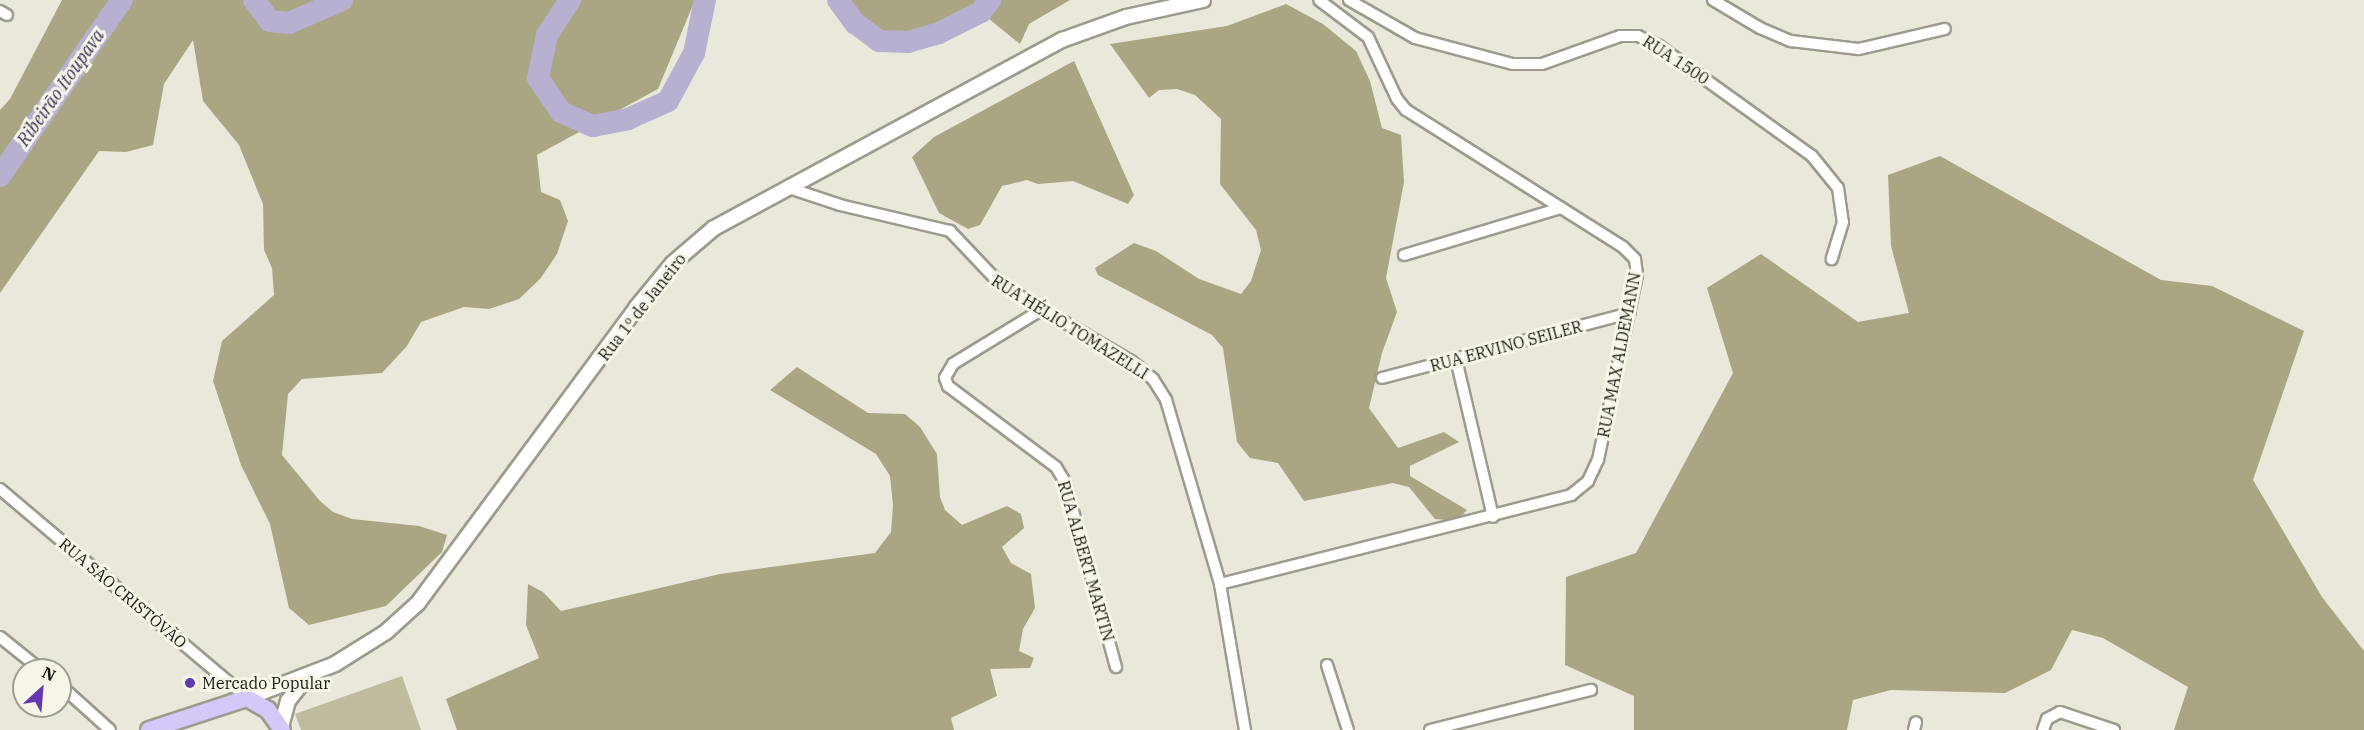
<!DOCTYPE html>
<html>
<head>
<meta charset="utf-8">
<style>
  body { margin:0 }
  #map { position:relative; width:2364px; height:730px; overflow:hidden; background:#eae8da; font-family:"IBM Plex Serif",serif }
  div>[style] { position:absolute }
  .green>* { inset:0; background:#bfbb9e }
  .forest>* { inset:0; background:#aaa583 }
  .river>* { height:22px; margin:-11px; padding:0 11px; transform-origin:11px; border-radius:11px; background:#b7b0d1 }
  .roads { filter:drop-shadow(2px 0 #9c9b8e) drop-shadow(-2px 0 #9c9b8e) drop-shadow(0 2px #9c9b8e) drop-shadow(0 -2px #9c9b8e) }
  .minor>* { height:10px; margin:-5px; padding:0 5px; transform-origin:5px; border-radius:5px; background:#fff }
  .tertiary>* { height:14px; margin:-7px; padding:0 7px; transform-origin:7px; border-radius:7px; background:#fff }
  .primary>* { height:16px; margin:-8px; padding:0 8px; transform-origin:8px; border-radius:8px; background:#d3c8f7 }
  .dots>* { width:16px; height:16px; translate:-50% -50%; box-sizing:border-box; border:3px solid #f7f5e7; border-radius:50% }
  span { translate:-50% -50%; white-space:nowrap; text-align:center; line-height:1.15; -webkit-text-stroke:6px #f7f5e7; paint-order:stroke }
  .street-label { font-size:16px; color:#191814 }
  .poi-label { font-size:16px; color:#191814 }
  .left { translate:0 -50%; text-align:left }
  .water-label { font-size:18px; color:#3b2f5c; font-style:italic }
  .north { position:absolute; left:12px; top:658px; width:60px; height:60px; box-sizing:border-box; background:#f7f5e7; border:2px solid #9e9d93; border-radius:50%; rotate:26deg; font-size:16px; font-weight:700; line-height:24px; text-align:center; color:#191814 }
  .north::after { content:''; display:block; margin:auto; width:21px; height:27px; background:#6239b1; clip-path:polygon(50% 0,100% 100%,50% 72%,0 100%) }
</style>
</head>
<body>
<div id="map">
  <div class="green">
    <div style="clip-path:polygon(402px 676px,421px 730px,301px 730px,295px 714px)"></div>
  </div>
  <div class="forest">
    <div style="clip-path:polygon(62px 0,695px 0,658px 89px,537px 155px,541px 192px,560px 200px,568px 221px,557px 254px,540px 279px,519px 299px,489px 309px,464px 307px,421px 322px,407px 346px,382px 373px,302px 379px,288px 394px,282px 455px,320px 501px,333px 512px,352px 519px,419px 526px,447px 535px,442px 552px,386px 606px,309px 625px,289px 608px,270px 524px,241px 465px,213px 381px,222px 341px,274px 295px,272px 268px,264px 250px,263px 204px,239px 145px,203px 101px,193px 40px,164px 84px,153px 145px,126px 152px,99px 151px,0 293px,0 110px,10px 99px)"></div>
    <div style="clip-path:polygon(847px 0,1070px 0,1029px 24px,1020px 44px,972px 5px,964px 13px,921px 36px,897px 36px,874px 28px)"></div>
    <div style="clip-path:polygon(1286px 4px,1323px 24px,1356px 51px,1370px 81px,1382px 128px,1401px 135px,1404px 182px,1386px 278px,1397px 312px,1382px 353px,1369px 408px,1398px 448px,1444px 432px,1459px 442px,1410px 466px,1410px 476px,1467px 510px,1457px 521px,1435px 519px,1409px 487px,1393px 483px,1304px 501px,1278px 463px,1250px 458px,1237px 442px,1223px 348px,1212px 335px,1098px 275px,1095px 268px,1134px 243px,1156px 251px,1199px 279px,1241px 294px,1251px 281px,1261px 250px,1256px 230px,1220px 184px,1221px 119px,1195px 95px,1177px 89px,1159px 90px,1149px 98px,1110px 44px,1227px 26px)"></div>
    <div style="clip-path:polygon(1074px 61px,1134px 195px,1128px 204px,1073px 181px,1038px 184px,1027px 180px,1002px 186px,980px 225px,968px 229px,939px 213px,912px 157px,934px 137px)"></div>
    <div style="clip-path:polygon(1940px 156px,2161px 280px,2212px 286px,2304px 331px,2253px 480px,2322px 597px,2364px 651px,2364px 730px,2174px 730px,2188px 687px,2103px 638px,2072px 630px,2051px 670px,2005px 693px,1891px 690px,1853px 700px,1847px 730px,1634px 730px,1634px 696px,1565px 665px,1566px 577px,1636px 553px,1733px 373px,1707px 288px,1761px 254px,1858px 322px,1909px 313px,1891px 246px,1888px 175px)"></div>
    <div style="clip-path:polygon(797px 367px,868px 413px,905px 414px,920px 427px,937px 454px,940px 497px,945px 510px,962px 525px,1007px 506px,1021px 514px,1024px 528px,1002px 547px,1011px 563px,1031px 574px,1035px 608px,1023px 629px,1019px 651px,1034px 658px,1030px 668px,990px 669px,997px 696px,951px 718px,954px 730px,457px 730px,446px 699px,539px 658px,526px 625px,528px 584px,543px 592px,561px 611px,720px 574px,875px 553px,891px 532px,893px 505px,890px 476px,876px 454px,770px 390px)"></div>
  </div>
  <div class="river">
    <div style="left:254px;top:0;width:26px;rotate:53deg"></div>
    <div style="left:270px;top:21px;width:19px;rotate:6deg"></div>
    <div style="left:289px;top:23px;width:58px;rotate:-23.5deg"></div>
    <div style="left:570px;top:0;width:42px;rotate:123.3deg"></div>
    <div style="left:547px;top:35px;width:44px;rotate:101.8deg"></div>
    <div style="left:538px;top:78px;width:41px;rotate:55.9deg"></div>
    <div style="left:561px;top:112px;width:35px;rotate:24deg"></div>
    <div style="left:593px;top:126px;width:36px;rotate:-11deg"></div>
    <div style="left:628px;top:119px;width:44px;rotate:-24.2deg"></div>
    <div style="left:668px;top:101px;width:55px;rotate:-61.6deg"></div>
    <div style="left:694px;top:53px;width:54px;rotate:-78.3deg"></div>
    <div style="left:838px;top:0;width:29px;rotate:54deg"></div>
    <div style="left:855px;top:23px;width:30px;rotate:37deg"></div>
    <div style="left:879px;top:41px;width:29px;rotate:2deg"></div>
    <div style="left:908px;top:42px;width:32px;rotate:-16deg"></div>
    <div style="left:939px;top:33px;width:47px;rotate:-26.6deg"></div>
    <div style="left:981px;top:12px;width:15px;rotate:-53deg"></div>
    <div style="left:0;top:176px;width:214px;rotate:-55.3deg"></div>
  </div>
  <div class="roads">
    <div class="minor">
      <div style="left:1349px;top:0;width:76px;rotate:29.9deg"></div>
      <div style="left:1415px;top:38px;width:101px;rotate:14.9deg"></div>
      <div style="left:1513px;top:64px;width:29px"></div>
      <div style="left:1542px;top:64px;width:83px;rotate:-19.7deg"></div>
      <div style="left:1620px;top:36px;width:18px"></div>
      <div style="left:1638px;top:36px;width:23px;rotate:25deg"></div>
      <div style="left:1659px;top:46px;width:188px;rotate:35.7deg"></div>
      <div style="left:1812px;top:156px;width:41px;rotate:50.9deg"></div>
      <div style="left:1838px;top:188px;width:34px;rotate:82deg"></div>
      <div style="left:1843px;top:222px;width:39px;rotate:107deg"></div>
      <div style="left:1713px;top:0;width:55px;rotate:30.8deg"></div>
      <div style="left:1760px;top:28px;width:34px;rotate:23deg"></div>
      <div style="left:1791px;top:41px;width:68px;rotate:6.7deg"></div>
      <div style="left:1859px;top:49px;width:88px;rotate:-13.1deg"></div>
      <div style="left:0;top:11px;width:8px;rotate:30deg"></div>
      <div style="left:792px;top:189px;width:51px;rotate:18.4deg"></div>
      <div style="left:840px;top:205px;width:113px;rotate:13.3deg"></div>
      <div style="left:950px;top:231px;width:74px;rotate:46.6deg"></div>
      <div style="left:1001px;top:285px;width:152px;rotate:30.4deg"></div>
      <div style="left:1132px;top:362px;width:27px;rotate:39deg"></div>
      <div style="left:1153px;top:379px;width:25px;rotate:58deg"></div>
      <div style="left:1166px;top:400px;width:192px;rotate:73.6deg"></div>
      <div style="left:1220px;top:584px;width:148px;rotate:80.3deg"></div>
      <div style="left:1404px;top:255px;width:164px;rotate:-16.7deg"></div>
      <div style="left:1041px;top:310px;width:103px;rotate:148.5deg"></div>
      <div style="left:953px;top:364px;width:16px;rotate:120deg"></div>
      <div style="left:945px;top:378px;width:9px;rotate:69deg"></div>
      <div style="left:948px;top:386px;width:135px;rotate:36.9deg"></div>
      <div style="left:1056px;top:467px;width:17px;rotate:59deg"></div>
      <div style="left:1065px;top:482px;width:192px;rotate:74.6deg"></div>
      <div style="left:1456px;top:359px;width:162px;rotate:76.8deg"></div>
      <div style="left:1382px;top:378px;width:256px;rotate:-14.7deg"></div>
      <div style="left:0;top:489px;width:324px;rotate:40.2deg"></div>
      <div style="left:1220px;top:584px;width:362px;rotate:-14.2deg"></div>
      <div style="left:1571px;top:495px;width:22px;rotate:-39deg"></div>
      <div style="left:1588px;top:481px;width:23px;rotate:-65deg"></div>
      <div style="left:1598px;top:460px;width:189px;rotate:-78.1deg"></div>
      <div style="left:1637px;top:275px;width:16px;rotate:-97deg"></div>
      <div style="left:1635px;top:259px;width:17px;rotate:-135deg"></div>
      <div style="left:1623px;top:247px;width:257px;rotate:-147.7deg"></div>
      <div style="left:1406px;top:110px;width:14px;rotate:-129deg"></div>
      <div style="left:1397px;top:99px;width:68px;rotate:-115.1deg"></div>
      <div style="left:1368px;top:37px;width:61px;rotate:-142.9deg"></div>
      <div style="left:0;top:637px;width:53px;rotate:38.8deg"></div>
      <div style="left:1327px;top:665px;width:68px;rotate:72.1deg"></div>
      <div style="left:60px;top:685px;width:67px;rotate:42deg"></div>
      <div style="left:1430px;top:730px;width:166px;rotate:-14deg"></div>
      <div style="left:1914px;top:730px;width:8px;rotate:-76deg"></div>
      <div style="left:2043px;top:730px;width:12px;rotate:-70deg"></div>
      <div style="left:2047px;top:719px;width:15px;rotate:-28deg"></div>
      <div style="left:2060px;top:712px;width:57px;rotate:18.4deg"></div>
    </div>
    <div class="tertiary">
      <div style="left:247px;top:698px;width:94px;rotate:-21.1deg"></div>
      <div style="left:335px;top:664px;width:60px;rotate:-32.1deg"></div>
      <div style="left:386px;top:632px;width:43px;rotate:-42.2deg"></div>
      <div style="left:418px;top:603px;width:367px;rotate:-53.5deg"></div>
      <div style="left:636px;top:308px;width:58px;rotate:-50.6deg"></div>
      <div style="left:673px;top:263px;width:54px;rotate:-40.5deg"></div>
      <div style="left:714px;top:228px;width:396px;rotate:-28.4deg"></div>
      <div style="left:1062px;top:40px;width:68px;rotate:-19.8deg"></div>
      <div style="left:1126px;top:17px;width:79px;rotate:-12.4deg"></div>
      <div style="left:281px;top:727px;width:27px;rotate:-75deg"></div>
      <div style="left:288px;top:701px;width:28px;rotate:-52deg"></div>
    </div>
    <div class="primary">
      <div style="left:149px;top:730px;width:103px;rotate:-18.1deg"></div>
      <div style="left:247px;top:698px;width:24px;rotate:30deg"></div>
      <div style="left:268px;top:710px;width:24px;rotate:55deg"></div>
    </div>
  </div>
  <div class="dots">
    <div style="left:190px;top:683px;background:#6239b1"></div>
  </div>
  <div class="street-label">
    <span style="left:1676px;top:60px;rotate:33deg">RUA 1500</span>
    <span style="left:642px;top:307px;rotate:-52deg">Rua 1º de Janeiro</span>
    <span style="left:1070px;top:327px;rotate:32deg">RUA HÉLIO TOMAZELLI</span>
    <span style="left:1506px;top:346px;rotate:-15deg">RUA ERVINO SEILER</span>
    <span style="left:1619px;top:355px;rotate:-79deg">RUA MAX ALDEMANN</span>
    <span style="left:1086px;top:561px;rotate:74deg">RUA ALBERT MARTIN</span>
    <span style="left:123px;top:593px;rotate:40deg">RUA SÃO CRISTÓVÃO</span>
  </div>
  <div class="poi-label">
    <span class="left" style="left:202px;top:683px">Mercado Popular</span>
  </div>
  <div class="water-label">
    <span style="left:61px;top:88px;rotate:-55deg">Ribeirão Itoupava</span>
  </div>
  <div class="north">N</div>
</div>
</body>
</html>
